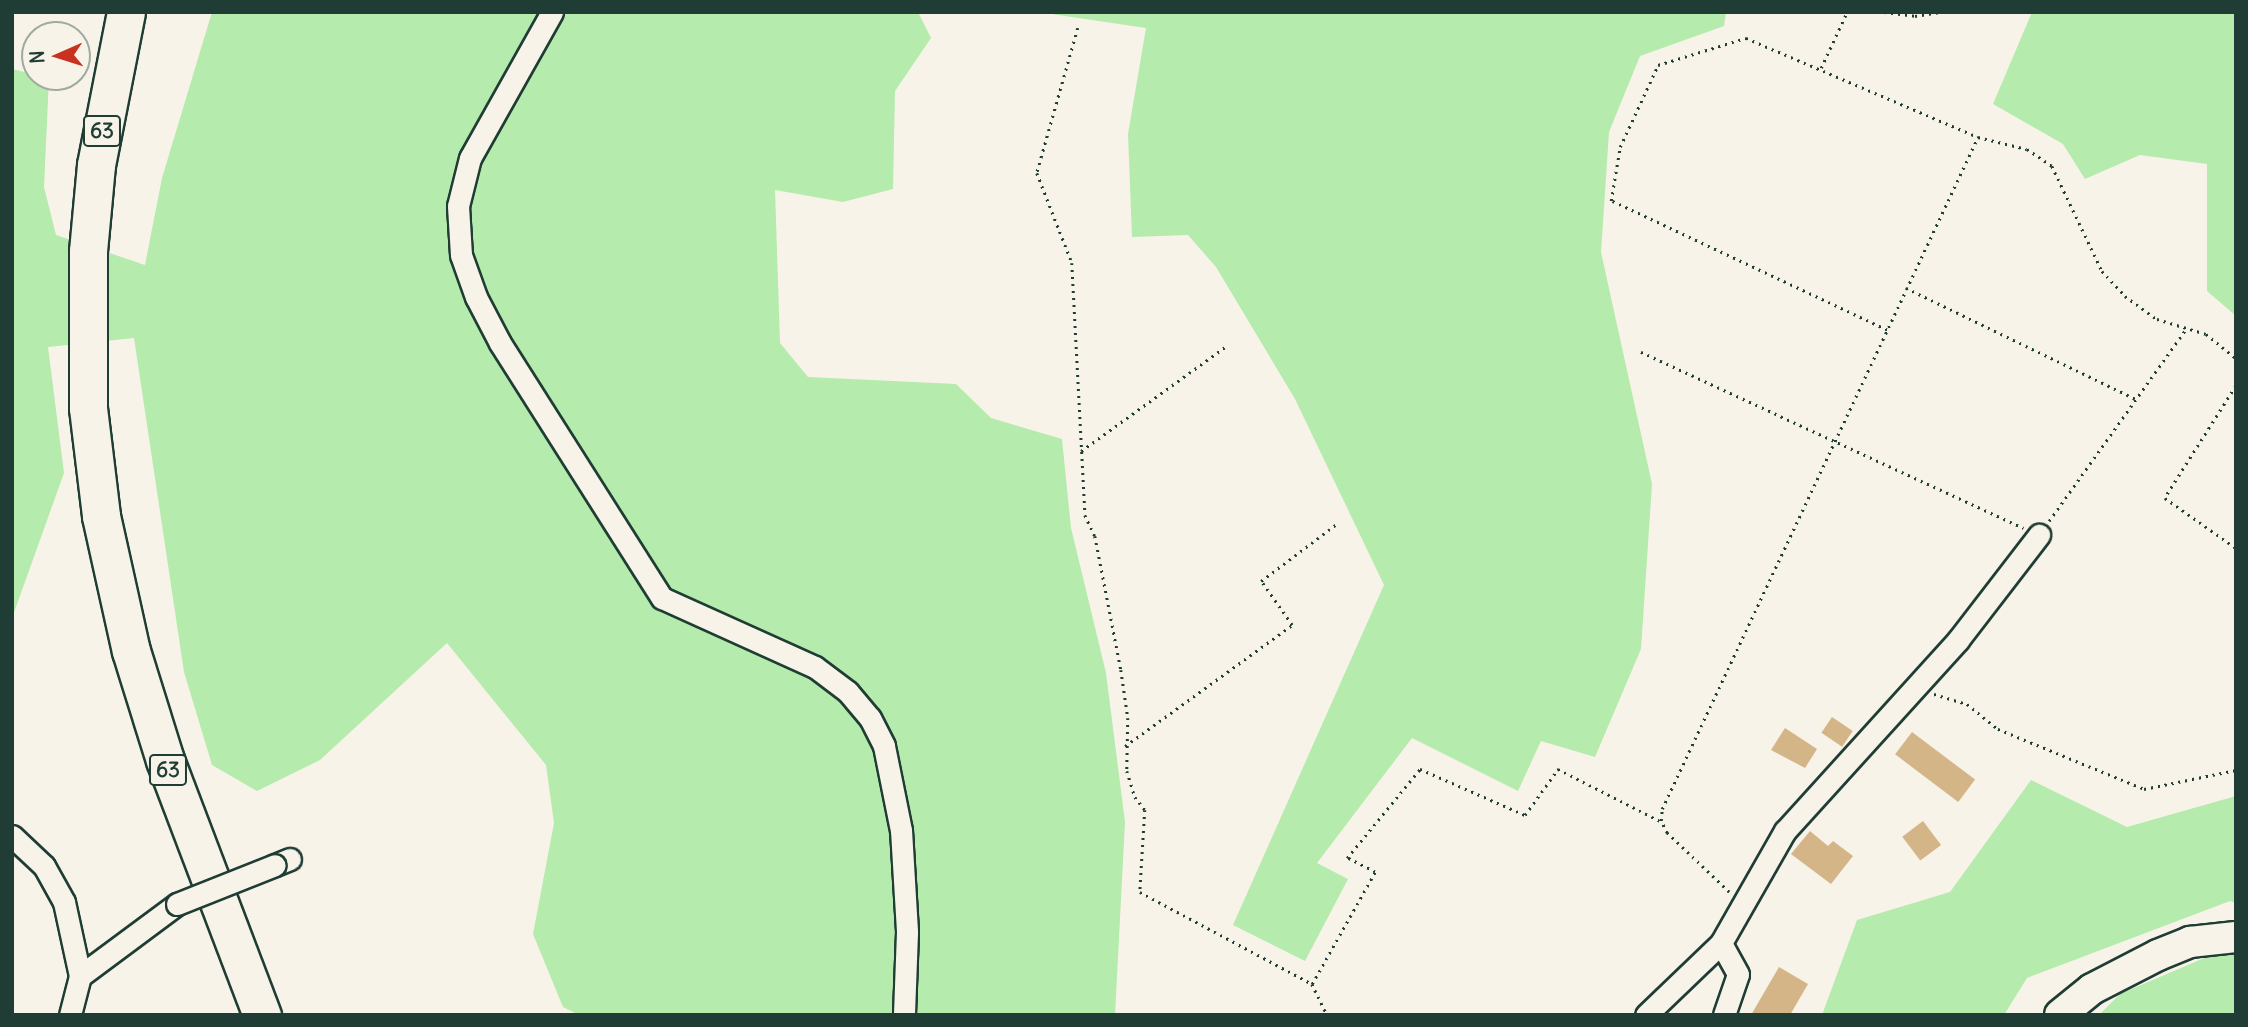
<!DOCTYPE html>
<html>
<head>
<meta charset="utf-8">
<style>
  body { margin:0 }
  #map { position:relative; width:2248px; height:1027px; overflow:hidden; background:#f7f3e8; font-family:Delius,sans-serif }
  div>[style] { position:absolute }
  .green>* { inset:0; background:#b5ebad }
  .building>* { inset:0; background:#d4b587; transform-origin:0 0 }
  .path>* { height:2.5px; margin-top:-1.25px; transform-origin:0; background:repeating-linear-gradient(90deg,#1f3d34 0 2px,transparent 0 7px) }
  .roads { filter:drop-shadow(2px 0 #1f3d34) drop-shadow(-2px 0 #1f3d34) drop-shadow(0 2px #1f3d34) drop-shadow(0 -2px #1f3d34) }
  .street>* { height:21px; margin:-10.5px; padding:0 10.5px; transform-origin:10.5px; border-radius:10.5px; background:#f7f3e8 }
  .secondary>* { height:30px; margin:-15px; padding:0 15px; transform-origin:15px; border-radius:15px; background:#f7f3e8 }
  .highway>* { height:37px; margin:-18.5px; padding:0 18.5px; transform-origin:18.5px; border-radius:18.5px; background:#f7f3e8 }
  .bridges { filter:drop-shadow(2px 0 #1f3d34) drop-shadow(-2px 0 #1f3d34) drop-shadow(0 2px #1f3d34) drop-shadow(0 -2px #1f3d34) }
  .street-bridge>* { height:21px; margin:-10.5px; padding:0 10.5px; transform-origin:10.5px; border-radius:10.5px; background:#f7f3e8 }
  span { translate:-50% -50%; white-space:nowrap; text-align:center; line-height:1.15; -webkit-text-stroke:7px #f7f3e8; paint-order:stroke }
  .shield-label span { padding:2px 5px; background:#f7f3e8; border:2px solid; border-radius:5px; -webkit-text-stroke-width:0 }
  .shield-label { font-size:21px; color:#1f3d34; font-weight:700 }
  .frame { position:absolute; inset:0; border:14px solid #1f3d34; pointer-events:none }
  .north { position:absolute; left:21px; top:21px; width:70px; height:70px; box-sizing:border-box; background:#f7f3e8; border:2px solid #a1aaa0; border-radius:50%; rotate:267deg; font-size:19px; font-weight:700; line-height:28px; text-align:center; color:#1f3d34 }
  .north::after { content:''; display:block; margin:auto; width:24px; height:32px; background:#c8321e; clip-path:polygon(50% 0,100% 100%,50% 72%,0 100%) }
</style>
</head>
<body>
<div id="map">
  <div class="green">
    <div style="clip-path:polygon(212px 12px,918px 12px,931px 38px,895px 91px,893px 189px,843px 202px,775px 190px,780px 343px,808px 377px,956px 384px,991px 418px,1062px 439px,1071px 528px,1106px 673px,1125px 822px,1115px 1015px,579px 1015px,563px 1007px,533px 934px,554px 823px,546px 765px,447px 643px,320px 760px,257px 791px,212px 765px,184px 672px,134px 338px,48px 347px,64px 473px,12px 618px,12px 69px,49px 78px,44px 187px,56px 235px,145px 265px,162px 178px)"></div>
    <div style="clip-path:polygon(1038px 12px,1726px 12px,1724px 26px,1640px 56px,1609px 132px,1601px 252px,1652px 484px,1641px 649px,1595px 757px,1541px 741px,1518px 791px,1412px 738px,1317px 863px,1348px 879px,1305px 961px,1233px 925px,1384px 585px,1295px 399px,1216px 267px,1188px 235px,1132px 237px,1128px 134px,1146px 28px)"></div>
    <div style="clip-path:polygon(2032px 12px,2236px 12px,2236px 316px,2207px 291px,2207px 164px,2140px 155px,2085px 179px,2063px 144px,1993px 104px)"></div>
    <div style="clip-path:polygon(2031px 780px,2127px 827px,2236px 796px,2236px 903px,2230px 901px,2027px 978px,2004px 1015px,1822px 1015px,1857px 920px,1950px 892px)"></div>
    <div style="clip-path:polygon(2230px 947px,2236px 949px,2236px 1015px,2099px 1015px,2120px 994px)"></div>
  </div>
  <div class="building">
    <div style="left:1832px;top:717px;width:25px;height:19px;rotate:34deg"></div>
    <div style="clip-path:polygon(1785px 728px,1817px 749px,1805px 768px,1771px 750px)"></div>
    <div style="left:1912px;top:732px;width:79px;height:28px;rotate:37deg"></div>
    <div style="left:1923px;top:821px;width:30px;height:26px;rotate:53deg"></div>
    <div style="clip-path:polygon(1810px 831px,1828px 846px,1833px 841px,1853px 856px,1831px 884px,1791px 854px)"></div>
    <div style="clip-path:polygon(1779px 967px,1808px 984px,1790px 1015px,1751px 1015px)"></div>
  </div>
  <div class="path">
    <div style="left:1884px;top:12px;width:31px;rotate:7deg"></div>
    <div style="left:1915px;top:16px;width:24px;rotate:-9deg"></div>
    <div style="left:1078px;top:28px;width:151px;rotate:105.8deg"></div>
    <div style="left:1037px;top:173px;width:97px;rotate:68.7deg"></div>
    <div style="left:1072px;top:263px;width:252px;rotate:87deg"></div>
    <div style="left:1085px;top:515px;width:23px;rotate:65deg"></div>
    <div style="left:1095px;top:536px;width:136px;rotate:79deg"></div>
    <div style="left:1121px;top:670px;width:49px;rotate:81.7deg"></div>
    <div style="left:1128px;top:718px;width:53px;rotate:91.1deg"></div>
    <div style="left:1127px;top:771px;width:27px;rotate:73deg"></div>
    <div style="left:1135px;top:797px;width:16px;rotate:52deg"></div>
    <div style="left:1145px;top:810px;width:82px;rotate:93.5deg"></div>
    <div style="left:1140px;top:892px;width:195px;rotate:28.1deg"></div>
    <div style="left:1312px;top:984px;width:34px;rotate:64deg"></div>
    <div style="left:1821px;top:68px;width:62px;rotate:-65.1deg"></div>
    <div style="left:1906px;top:288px;width:255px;rotate:25.8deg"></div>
    <div style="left:1887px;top:330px;width:305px;rotate:-154.9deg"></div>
    <div style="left:1611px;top:201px;width:55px;rotate:-80.5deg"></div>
    <div style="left:1620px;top:147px;width:90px;rotate:-65.1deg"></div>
    <div style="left:1658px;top:65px;width:92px;rotate:-17.1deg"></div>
    <div style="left:1746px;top:38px;width:252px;rotate:23.1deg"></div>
    <div style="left:1978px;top:137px;width:50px;rotate:13.8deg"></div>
    <div style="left:2027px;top:149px;width:30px;rotate:34deg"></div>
    <div style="left:2052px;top:166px;width:116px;rotate:64.5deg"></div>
    <div style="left:2102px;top:271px;width:34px;rotate:47deg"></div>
    <div style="left:2125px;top:296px;width:39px;rotate:36deg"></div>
    <div style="left:2157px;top:319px;width:51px;rotate:17deg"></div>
    <div style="left:2206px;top:334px;width:38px;rotate:39deg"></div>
    <div style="left:1641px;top:352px;width:421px;rotate:24.7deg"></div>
    <div style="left:2236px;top:386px;width:133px;rotate:122.4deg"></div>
    <div style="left:2165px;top:498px;width:87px;rotate:35.2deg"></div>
    <div style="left:1081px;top:451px;width:178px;rotate:-35.8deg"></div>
    <div style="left:2049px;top:521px;width:236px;rotate:-54.5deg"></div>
    <div style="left:1934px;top:694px;width:34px;rotate:17deg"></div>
    <div style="left:1967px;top:704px;width:40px;rotate:39deg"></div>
    <div style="left:1998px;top:729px;width:158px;rotate:22.3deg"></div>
    <div style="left:2144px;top:789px;width:94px;rotate:-11.7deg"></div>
    <div style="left:1125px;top:746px;width:206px;rotate:-35.9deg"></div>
    <div style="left:1292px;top:625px;width:54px;rotate:-125.2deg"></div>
    <div style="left:1261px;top:581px;width:96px;rotate:-37deg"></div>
    <div style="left:1729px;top:892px;width:86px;rotate:-136.4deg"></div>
    <div style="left:1667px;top:833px;width:13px;rotate:-117deg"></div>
    <div style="left:1661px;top:821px;width:12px;rotate:-85deg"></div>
    <div style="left:1662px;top:809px;width:743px;rotate:-64.82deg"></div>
    <div style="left:1312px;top:984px;width:129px;rotate:-60.6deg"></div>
    <div style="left:1375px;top:872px;width:31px;rotate:-153deg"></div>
    <div style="left:1347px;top:858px;width:115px;rotate:-50.6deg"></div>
    <div style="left:1420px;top:769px;width:115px;rotate:23.7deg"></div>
    <div style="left:1525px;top:815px;width:57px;rotate:-54.3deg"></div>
    <div style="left:1558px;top:769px;width:114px;rotate:27deg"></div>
  </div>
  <div class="roads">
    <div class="street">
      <div style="left:552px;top:12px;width:167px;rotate:119.3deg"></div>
      <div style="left:470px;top:158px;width:49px;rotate:104deg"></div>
      <div style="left:458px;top:206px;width:49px;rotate:86.5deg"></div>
      <div style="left:461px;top:255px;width:45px;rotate:70.3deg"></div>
      <div style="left:476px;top:297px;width:52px;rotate:62.4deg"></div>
      <div style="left:500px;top:343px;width:302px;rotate:57.6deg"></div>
      <div style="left:662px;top:598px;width:168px;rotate:24.3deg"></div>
      <div style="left:815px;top:667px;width:41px;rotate:37.1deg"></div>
      <div style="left:848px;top:692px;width:34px;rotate:50deg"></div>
      <div style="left:870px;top:718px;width:31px;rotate:63deg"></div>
      <div style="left:884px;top:746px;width:86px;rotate:78.6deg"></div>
      <div style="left:901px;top:830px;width:102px;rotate:86.6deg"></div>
      <div style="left:907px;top:932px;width:83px;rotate:92.1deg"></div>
      <div style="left:12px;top:836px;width:44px;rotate:43.2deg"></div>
      <div style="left:44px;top:866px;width:41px;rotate:60.9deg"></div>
      <div style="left:64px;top:902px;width:76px;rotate:77.8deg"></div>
      <div style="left:80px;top:976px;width:40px;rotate:104.4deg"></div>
      <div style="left:275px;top:865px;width:16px;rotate:-22deg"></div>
      <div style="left:80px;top:976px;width:121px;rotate:-36.6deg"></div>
      <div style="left:1646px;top:1015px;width:104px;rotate:-43.8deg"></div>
      <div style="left:1724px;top:1015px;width:43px;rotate:-71.1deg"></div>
      <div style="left:1738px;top:974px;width:35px;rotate:-119deg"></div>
      <div style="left:1721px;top:943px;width:129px;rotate:-60.3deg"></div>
      <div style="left:1785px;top:831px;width:258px;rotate:-47.8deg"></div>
      <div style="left:1958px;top:640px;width:133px;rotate:-52.4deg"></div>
    </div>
    <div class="secondary">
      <div style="left:2060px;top:1015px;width:41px;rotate:-39.1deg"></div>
      <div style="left:2092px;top:989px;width:74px;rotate:-27.3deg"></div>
      <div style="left:2158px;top:955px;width:35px;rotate:-22deg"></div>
      <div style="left:2190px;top:942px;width:46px;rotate:-6.2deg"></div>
    </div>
    <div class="highway">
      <div style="left:126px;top:12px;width:156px;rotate:101.1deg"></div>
      <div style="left:96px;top:165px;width:86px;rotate:95.3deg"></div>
      <div style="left:88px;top:251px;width:157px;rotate:90deg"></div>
      <div style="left:88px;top:408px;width:109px;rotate:83.1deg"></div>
      <div style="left:101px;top:516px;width:138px;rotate:77.5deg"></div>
      <div style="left:131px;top:651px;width:114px;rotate:72.7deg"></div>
      <div style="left:165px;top:760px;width:273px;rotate:69.2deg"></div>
    </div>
  </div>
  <div class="bridges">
    <div class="street-bridge">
      <div style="left:177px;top:904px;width:105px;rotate:-21.7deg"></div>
    </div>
  </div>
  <div class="shield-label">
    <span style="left:102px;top:131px">63</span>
    <span style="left:168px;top:770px">63</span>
  </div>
  <div class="frame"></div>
  <div class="north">N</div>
</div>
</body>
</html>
